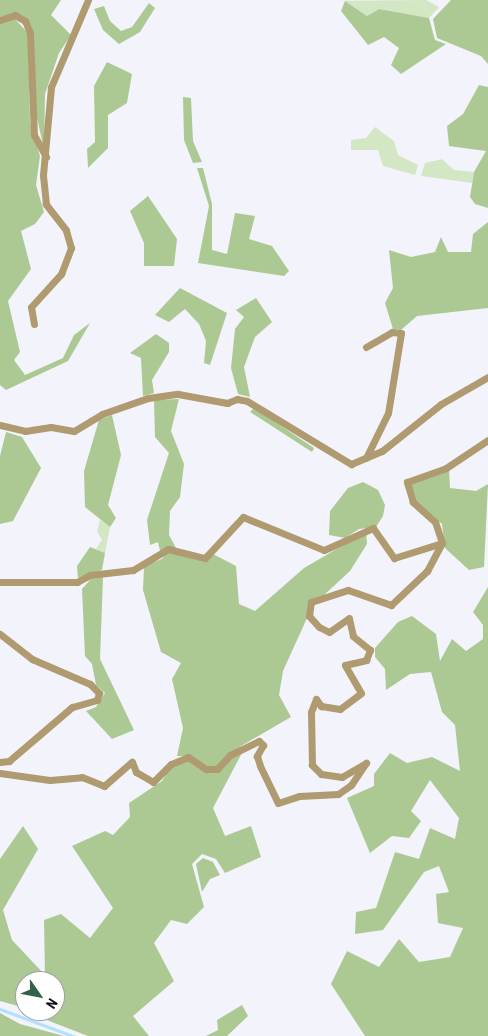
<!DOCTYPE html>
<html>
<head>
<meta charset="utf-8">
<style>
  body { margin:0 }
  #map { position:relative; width:488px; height:1036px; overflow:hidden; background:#f2f3fb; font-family:"Roboto Condensed",sans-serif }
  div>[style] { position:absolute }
  .green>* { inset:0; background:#d4e7c4 }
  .forest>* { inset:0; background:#acc993 }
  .stream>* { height:2.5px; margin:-1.25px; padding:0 1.25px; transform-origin:1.25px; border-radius:1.25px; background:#b2e1fd }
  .street>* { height:7px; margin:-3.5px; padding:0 3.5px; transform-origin:3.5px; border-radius:3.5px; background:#b09b71 }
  span { translate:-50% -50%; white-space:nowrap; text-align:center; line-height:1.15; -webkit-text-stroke:4.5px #fff; paint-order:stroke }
  .north { position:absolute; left:15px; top:971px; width:50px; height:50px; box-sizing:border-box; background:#fff; border:1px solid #9fa0a1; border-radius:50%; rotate:123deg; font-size:14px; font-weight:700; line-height:20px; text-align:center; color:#101113 }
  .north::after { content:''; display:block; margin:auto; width:18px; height:22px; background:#306347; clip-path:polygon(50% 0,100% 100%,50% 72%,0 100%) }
</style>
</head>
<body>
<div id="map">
  <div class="green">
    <div style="clip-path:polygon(426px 0,439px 7px,429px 18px,379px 9px,367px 16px,345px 1px,322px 1px)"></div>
    <div style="clip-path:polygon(375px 127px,394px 141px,398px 155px,418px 165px,415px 175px,383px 166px,378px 150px,351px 150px,351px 140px,366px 138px)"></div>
    <div style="clip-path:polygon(442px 159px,454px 170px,474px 172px,472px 183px,421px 176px,425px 163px)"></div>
    <div style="clip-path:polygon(100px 519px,110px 527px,105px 553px,96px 549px,102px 539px,97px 532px)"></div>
  </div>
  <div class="forest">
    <div style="clip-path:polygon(0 0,61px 0,51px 15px,71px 35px,59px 53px,45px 94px,44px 150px,34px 104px,33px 31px,16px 14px,0 17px)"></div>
    <div style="clip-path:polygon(451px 0,488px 0,488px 64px,481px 56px,437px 38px,433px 19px)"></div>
    <div style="clip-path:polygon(345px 1px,367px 16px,379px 9px,429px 18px,435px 40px,446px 44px,401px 74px,391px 65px,399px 48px,384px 37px,368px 45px,341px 11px)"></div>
    <div style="clip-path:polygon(149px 3px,155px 8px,140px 32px,119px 44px,103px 30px,94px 9px,104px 6px,110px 21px,121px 31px,132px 27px)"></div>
    <div style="clip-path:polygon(14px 18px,28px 33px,30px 122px,40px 156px,36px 185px,44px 212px,35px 224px,21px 231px,31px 269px,8px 301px,20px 352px,14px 360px,25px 375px,63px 358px,74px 335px,90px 323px,68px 361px,6px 390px,0 385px,0 24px)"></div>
    <div style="clip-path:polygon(107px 62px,132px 74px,127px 103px,108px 115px,108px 148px,88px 168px,87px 149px,95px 142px,94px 86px)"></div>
    <div style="clip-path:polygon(479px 85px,488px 87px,488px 208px,475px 204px,470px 197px,474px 172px,486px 151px,449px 146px,447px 126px,463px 114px)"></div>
    <div style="clip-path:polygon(183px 97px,191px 98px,193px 141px,202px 162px,193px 163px,184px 140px)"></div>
    <div style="clip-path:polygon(197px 168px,203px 168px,212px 204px,212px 250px,227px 254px,235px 213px,255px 216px,249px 239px,272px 246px,289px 271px,284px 276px,198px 263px,209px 206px)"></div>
    <div style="clip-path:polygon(148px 196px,177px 239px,174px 266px,144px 266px,144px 243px,130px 211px)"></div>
    <div style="clip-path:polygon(488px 222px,488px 308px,417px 316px,401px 330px,393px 329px,385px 303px,393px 288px,389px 250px,411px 257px,435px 252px,441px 237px,448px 252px,471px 252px,473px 234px)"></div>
    <div style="clip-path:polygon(180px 288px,227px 313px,210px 365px,204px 363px,206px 341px,199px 324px,185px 309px,169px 322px,155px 315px)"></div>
    <div style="clip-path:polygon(256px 298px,272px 322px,255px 337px,244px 367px,250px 397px,238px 394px,231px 368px,235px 329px,244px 317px,236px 310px)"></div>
    <div style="clip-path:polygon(156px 334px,169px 343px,169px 352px,152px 380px,154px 393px,143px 396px,141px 358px,130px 353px)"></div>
    <div style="clip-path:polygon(179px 399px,171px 431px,184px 464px,180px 497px,170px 511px,169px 535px,176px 548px,161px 555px,158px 542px,150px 545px,147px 520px,169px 453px,155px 437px,154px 400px)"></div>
    <div style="clip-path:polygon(254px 408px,314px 448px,312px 452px,250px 412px)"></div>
    <div style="clip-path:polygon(112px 415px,121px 455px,108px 505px,116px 518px,110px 527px,85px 507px,84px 471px,99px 420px)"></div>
    <div style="clip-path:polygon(6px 432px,22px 437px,41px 468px,13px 521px,0 524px,0 456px)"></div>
    <div style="clip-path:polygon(449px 468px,450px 488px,476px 491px,488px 484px,484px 567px,469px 570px,445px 548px,442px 524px,415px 501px,410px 484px)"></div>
    <div style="clip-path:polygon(363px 482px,378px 490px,385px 505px,383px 516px,376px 527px,359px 529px,345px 538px,329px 535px,330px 511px,348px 488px)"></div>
    <div style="clip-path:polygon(366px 532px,367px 544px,350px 571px,324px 595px,309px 601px,307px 618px,283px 671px,279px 695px,291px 717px,241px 746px,216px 767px,207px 768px,191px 756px,177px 756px,183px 728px,172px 679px,181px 663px,161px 652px,143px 590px,144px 566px,162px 559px,169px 550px,196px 558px,213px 554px,236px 566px,239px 604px,255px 611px,304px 568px)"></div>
    <div style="clip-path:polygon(90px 547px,105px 553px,102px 570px,78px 578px,77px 566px)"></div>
    <div style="clip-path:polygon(103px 577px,100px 659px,134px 730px,112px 739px,86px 711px,96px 707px,105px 693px,96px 685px,92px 664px,85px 656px,82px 589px,91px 579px)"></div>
    <div style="clip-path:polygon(488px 587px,488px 1036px,365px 1036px,331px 984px,347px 951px,379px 967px,399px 939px,419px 962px,450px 957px,463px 928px,438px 923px,436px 894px,449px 892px,439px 866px,424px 872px,383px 930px,355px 934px,356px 912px,376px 908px,395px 852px,419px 859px,430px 828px,455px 839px,459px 818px,430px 780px,411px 811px,421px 821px,409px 838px,392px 836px,370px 853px,347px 798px,374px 786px,374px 774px,390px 753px,407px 763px,432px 757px,460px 771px,455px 725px,442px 712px,431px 672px,410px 674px,386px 690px,385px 669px,375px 657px,375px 648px,398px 622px,412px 616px,436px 634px,440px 661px,452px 639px,466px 651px,483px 639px,483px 625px,473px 612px)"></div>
    <div style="clip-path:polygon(244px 749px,213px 808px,225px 836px,251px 826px,261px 857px,225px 873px,216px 859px,202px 854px,192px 864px,204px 907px,187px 924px,171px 920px,154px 943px,174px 981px,133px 1016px,149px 1036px,88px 1036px,44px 1019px,34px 1011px,55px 1011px,55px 981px,25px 981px,25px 1008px,0 1001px,0 859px,23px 826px,38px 849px,3px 910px,12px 940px,45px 975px,44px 920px,61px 914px,90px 938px,113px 908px,72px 846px,105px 831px,113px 835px,130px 817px,129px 803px,162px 781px,169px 769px,188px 761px,216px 772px)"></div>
    <div style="clip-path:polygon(203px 858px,213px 862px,220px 875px,210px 879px,202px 892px,196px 864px)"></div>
    <div style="clip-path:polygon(242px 1005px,248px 1016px,227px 1036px,206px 1036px,218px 1030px,217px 1020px)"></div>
    <div style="clip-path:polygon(0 1013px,20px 1024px,64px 1036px,0 1036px)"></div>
  </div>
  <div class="stream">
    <div style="left:0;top:1009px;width:78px;rotate:20.3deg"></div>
  </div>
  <div class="street">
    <div style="left:0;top:20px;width:16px;rotate:-18deg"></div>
    <div style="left:15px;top:15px;width:12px;rotate:31deg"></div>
    <div style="left:25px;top:21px;width:13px;rotate:67deg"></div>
    <div style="left:30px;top:33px;width:102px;rotate:87.8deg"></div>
    <div style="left:34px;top:135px;width:25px;rotate:61deg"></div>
    <div style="left:34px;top:324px;width:17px;rotate:-100deg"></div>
    <div style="left:31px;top:307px;width:45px;rotate:-47.7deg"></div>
    <div style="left:61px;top:274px;width:28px;rotate:-69deg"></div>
    <div style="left:71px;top:248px;width:19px;rotate:-106deg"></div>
    <div style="left:66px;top:230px;width:33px;rotate:-128deg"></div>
    <div style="left:46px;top:204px;width:29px;rotate:-96deg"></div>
    <div style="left:43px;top:175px;width:88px;rotate:-84.8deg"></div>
    <div style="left:51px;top:87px;width:95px;rotate:-67deg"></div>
    <div style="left:366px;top:347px;width:30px;rotate:-30deg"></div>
    <div style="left:392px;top:332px;width:9px;rotate:6deg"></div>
    <div style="left:401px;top:333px;width:81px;rotate:99.2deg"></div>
    <div style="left:388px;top:413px;width:50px;rotate:116.1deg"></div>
    <div style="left:0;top:425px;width:26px;rotate:13deg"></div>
    <div style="left:25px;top:431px;width:26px;rotate:-9deg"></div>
    <div style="left:51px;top:427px;width:23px;rotate:10deg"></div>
    <div style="left:74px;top:431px;width:33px;rotate:-31deg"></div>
    <div style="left:102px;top:414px;width:49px;rotate:-19.2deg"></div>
    <div style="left:148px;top:398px;width:30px;rotate:-8deg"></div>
    <div style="left:178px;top:394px;width:50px;rotate:10.4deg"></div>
    <div style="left:227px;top:403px;width:11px;rotate:-22deg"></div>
    <div style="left:237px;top:399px;width:10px;rotate:11deg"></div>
    <div style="left:247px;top:401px;width:122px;rotate:31.2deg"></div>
    <div style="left:351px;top:464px;width:34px;rotate:-23deg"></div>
    <div style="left:382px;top:451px;width:75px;rotate:-38.5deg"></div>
    <div style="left:441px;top:404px;width:54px;rotate:-29.9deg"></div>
    <div style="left:0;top:582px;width:77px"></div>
    <div style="left:77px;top:582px;width:15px;rotate:-28deg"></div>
    <div style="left:90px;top:575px;width:43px;rotate:-6.6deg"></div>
    <div style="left:133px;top:570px;width:41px;rotate:-31deg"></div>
    <div style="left:168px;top:549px;width:38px;rotate:14deg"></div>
    <div style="left:205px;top:558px;width:56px;rotate:-47.2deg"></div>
    <div style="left:243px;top:517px;width:87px;rotate:22.2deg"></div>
    <div style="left:324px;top:550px;width:54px;rotate:-24.2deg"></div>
    <div style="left:373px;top:528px;width:37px;rotate:55deg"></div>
    <div style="left:394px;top:558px;width:50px;rotate:-17.4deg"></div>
    <div style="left:0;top:634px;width:41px;rotate:38deg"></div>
    <div style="left:32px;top:659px;width:63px;rotate:23.3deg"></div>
    <div style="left:90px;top:684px;width:13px;rotate:45deg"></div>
    <div style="left:99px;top:693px;width:7px;rotate:106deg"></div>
    <div style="left:97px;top:700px;width:26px;rotate:164deg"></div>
    <div style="left:72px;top:707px;width:83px;rotate:139.4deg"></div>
    <div style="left:9px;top:761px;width:9px;rotate:174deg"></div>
    <div style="left:0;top:773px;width:50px;rotate:8deg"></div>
    <div style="left:50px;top:780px;width:32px;rotate:-5deg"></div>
    <div style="left:82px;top:777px;width:24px;rotate:22deg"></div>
    <div style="left:104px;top:786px;width:37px;rotate:-41deg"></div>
    <div style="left:132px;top:762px;width:11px;rotate:68deg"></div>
    <div style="left:136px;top:772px;width:20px;rotate:30deg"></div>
    <div style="left:153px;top:782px;width:25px;rotate:-45deg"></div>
    <div style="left:171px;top:764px;width:18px;rotate:-22deg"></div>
    <div style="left:188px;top:757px;width:22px;rotate:34deg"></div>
    <div style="left:206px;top:769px;width:11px"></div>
    <div style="left:217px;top:769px;width:19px;rotate:-47deg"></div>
    <div style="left:230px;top:755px;width:32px;rotate:-26deg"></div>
    <div style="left:259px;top:741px;width:6px;rotate:45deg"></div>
    <div style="left:263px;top:745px;width:13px;rotate:119deg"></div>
    <div style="left:257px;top:756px;width:10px;rotate:73deg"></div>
    <div style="left:260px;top:766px;width:41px;rotate:64.1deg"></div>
    <div style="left:278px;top:803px;width:22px;rotate:-18deg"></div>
    <div style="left:299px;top:796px;width:39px;rotate:-3deg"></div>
    <div style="left:338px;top:794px;width:16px;rotate:-35deg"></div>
    <div style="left:351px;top:785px;width:27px;rotate:-56deg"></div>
    <div style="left:366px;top:763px;width:28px;rotate:150deg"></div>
    <div style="left:342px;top:777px;width:21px;rotate:-172deg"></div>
    <div style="left:321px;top:774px;width:13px;rotate:-135deg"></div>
    <div style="left:312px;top:765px;width:53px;rotate:-91.1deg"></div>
    <div style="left:311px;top:712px;width:14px;rotate:-69deg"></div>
    <div style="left:316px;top:699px;width:9px;rotate:54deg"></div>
    <div style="left:321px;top:706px;width:19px;rotate:9deg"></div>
    <div style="left:340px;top:709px;width:26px;rotate:-37deg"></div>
    <div style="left:361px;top:693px;width:32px;rotate:-120deg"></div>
    <div style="left:345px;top:665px;width:22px;rotate:-13deg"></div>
    <div style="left:366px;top:660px;width:11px;rotate:-68deg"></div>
    <div style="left:370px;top:650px;width:22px;rotate:-141deg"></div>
    <div style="left:353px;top:636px;width:18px;rotate:-103deg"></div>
    <div style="left:349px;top:618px;width:24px;rotate:145deg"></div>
    <div style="left:329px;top:632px;width:11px;rotate:-153deg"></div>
    <div style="left:319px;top:627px;width:15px;rotate:-132deg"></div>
    <div style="left:309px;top:616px;width:14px;rotate:-82deg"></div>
    <div style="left:311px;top:602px;width:39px;rotate:-18deg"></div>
    <div style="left:348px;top:590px;width:46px;rotate:19.2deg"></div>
    <div style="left:391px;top:605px;width:50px;rotate:-43.4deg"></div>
    <div style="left:427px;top:571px;width:32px;rotate:-62deg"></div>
    <div style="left:442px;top:543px;width:22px;rotate:-108deg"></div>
    <div style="left:435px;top:522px;width:30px;rotate:-138deg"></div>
    <div style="left:413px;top:502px;width:21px;rotate:-107deg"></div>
    <div style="left:407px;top:482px;width:41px;rotate:-19.7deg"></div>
    <div style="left:446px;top:468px;width:50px;rotate:-33.7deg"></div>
  </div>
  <div class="north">N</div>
</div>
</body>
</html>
